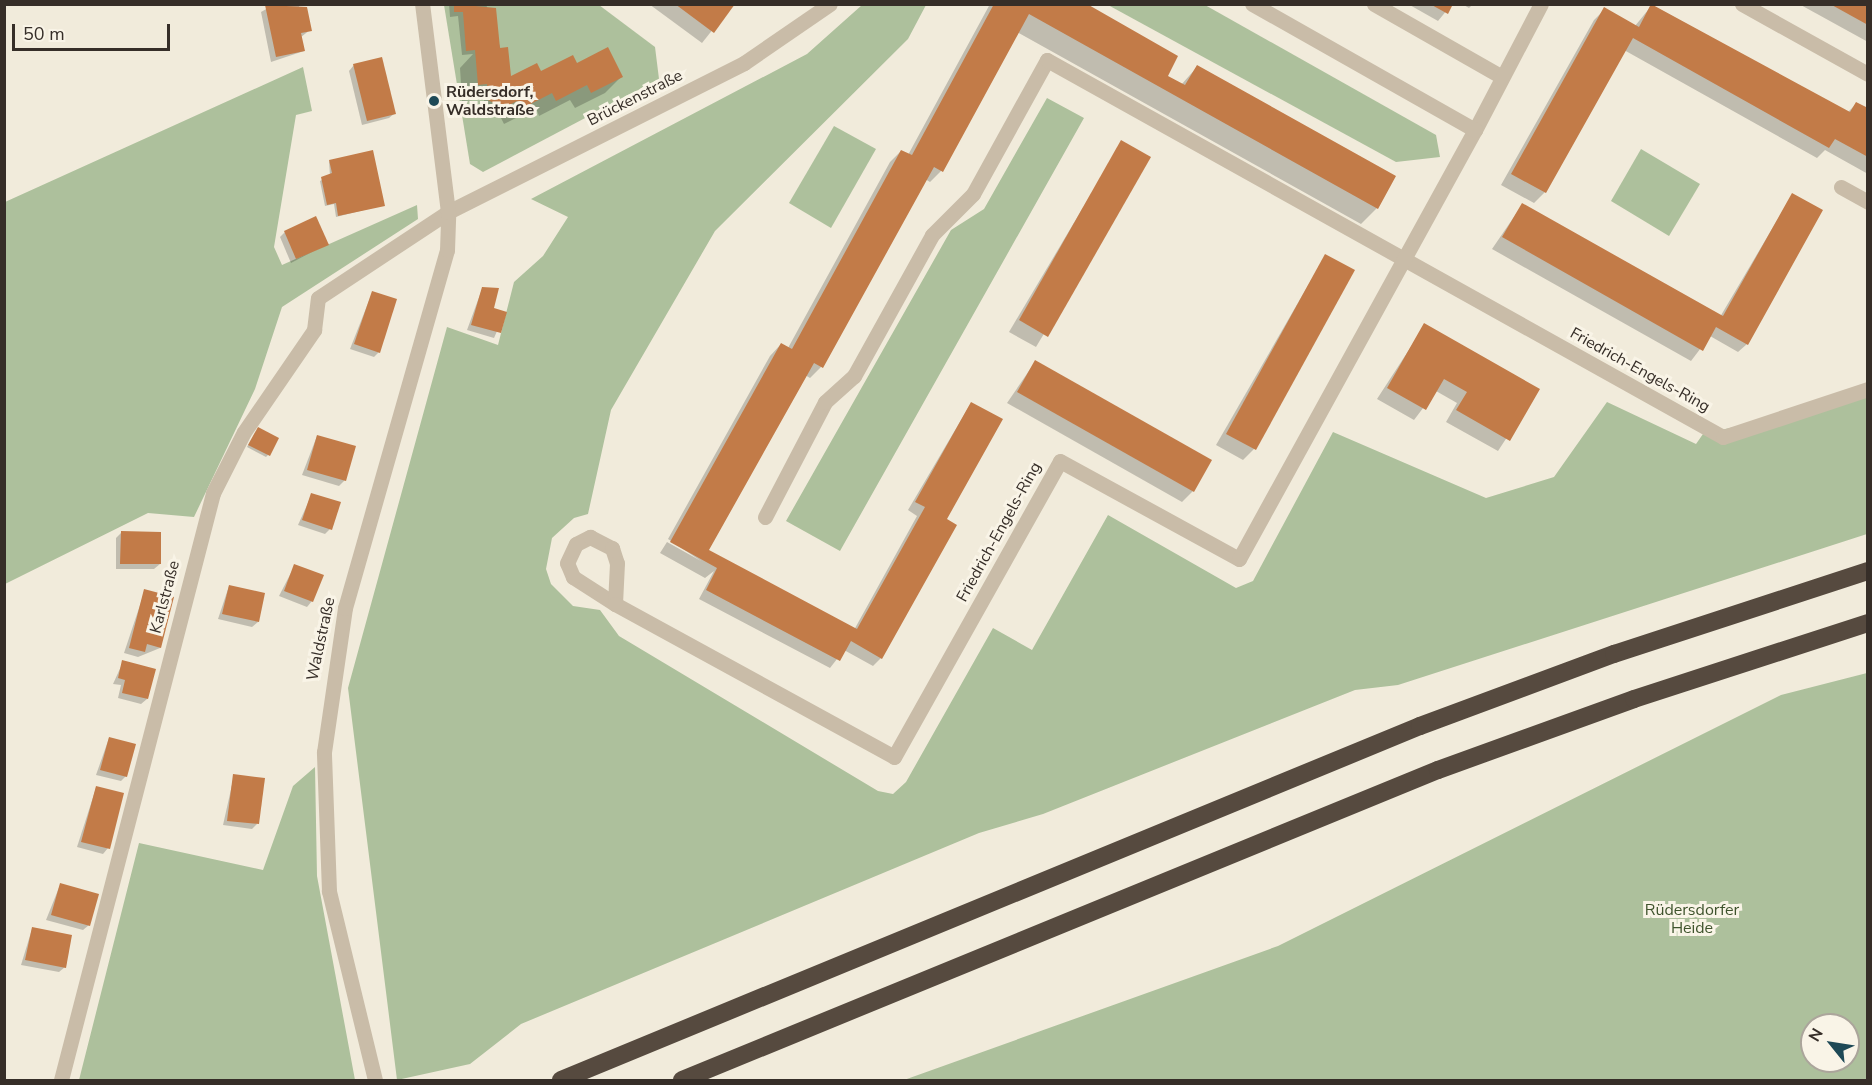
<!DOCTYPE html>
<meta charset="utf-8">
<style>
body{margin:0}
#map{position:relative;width:1872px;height:1085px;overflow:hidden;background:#f1ebdb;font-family:"Nunito Sans",sans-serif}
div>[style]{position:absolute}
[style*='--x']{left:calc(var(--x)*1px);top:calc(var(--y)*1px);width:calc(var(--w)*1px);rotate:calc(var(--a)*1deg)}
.green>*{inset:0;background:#adc09c}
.shadow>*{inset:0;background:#0003}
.building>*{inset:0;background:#c27b48}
.minor>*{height:15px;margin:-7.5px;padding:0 7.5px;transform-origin:7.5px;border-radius:7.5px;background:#c9bca8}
.highway>*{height:18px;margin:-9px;padding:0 9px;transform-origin:9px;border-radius:9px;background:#564a3f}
.dots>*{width:16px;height:16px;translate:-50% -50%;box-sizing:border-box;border:3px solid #f9f4e7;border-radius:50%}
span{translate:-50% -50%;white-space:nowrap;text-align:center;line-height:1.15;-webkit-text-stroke:6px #f9f4e7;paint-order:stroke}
.poi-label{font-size:16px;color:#362e28;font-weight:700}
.left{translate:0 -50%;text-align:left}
.street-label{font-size:16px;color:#362e28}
.park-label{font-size:16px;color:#3e532c}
.frame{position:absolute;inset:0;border:6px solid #362e28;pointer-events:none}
.north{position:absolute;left:1800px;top:1013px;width:60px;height:60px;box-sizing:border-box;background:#f9f4e7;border:2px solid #aba59b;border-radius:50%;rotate:300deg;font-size:16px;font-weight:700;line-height:24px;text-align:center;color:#362e28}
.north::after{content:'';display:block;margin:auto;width:21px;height:27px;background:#1e4956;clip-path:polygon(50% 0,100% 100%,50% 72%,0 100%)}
.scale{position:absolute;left:12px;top:24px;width:158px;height:27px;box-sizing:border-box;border:3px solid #362e28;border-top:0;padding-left:8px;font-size:18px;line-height:21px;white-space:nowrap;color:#362e28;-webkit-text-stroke:4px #f9f4e7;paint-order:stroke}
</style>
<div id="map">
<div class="green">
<i style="clip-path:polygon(444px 5px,599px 5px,655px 47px,659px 79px,483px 172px,470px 164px)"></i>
<i style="clip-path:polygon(862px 5px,926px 5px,908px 39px,715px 231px,611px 410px,588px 514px,574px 518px,552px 538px,546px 569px,551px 584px,573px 606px,600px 610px,619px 636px,878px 791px,893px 794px,906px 782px,993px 628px,1032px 650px,1108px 515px,1236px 588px,1253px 581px,1333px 432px,1486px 498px,1554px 477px,1607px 402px,1696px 444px,1703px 434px,1867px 397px,1867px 534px,1398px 685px,1355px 690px,1043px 814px,979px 833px,521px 1024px,470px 1064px,397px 1080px,348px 688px,447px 327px,498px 345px,514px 282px,543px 256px,568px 217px,531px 199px,807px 54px)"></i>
<i style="clip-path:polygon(1108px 5px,1205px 5px,1436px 135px,1440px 157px,1396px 162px)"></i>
<i style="clip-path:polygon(303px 67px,312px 111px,296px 115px,274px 247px,282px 265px,417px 205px,418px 219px,282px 307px,255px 389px,194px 517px,148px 513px,5px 584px,5px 202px)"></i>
<i style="clip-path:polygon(1047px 98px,1084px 118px,840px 551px,786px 521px,951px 230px,984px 209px)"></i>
<i style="clip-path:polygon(834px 126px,876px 149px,831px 228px,789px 203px)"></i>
<i style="clip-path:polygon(1641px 149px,1700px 184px,1669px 236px,1611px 201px)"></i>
<i style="clip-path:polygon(evenodd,1867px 673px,1867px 1080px,904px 1080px,1278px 946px,1781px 695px,1867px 673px,1812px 1025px,1848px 1025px,1848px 1061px,1812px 1061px,1812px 1025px)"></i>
<i style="clip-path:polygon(315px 767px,317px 876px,355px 1080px,79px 1080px,139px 843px,263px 870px,293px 786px)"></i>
</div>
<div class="shadow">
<i style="clip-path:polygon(298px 4px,310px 30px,301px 37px,304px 51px,271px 62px,261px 12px,275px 4px)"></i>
<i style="clip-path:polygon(449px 4px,486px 4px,510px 78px,576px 65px,621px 77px,605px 93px,575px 108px,570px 100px,539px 116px,536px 108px,504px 124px,498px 112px,484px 105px,484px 99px,462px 101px,460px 68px,473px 54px,462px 55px,458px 16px,450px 17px)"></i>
<i style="clip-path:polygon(649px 4px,733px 4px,702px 43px)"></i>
<i style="clip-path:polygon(990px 4px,1084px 4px,1166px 76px,1181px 85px,1197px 67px,1377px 208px,1361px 224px,1017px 32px,941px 171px,930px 182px,925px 179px,821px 367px,810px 378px,805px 375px,707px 551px,854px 630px,917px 516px,908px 510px,971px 403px,945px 520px,881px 658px,873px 666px,844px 650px,830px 668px,699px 599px,714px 571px,705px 578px,660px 553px,667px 542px,701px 561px,668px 539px,770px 356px,781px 344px,788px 348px,890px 162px,901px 151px,908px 155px)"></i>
<i style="clip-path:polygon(1408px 4px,1452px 4px,1438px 21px)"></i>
<i style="clip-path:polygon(1462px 4px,1473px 4px,1469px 8px)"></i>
<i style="clip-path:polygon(1799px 4px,1868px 4px,1868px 42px)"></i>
<i style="clip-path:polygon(1652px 5px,1848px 112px,1856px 104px,1868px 110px,1868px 174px,1825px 150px,1817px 158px,1624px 50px,1545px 192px,1534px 203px,1501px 185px,1594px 20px,1605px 9px,1635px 26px)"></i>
<i style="clip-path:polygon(354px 65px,395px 113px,389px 118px,362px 125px,349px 71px)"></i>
<i style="clip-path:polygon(1122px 142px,1149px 158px,1036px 347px,1009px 332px)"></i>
<i style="clip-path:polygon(329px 161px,384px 205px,336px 217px,334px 204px,325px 206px,320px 181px,330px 176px)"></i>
<i style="clip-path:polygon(1792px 195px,1747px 344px,1738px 352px,1710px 336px,1691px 361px,1492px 249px,1522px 205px,1720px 317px)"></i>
<i style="clip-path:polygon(285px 232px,327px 244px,291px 263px,280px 237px)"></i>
<i style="clip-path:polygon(1325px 256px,1254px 449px,1243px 460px,1216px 445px)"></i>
<i style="clip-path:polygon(482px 289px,491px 309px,505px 313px,494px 338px,467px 330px)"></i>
<i style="clip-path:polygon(372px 293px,379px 352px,374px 357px,350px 349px)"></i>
<i style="clip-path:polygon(1425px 325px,1538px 390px,1498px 451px,1446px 422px,1457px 403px,1436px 391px,1414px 420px,1377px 399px)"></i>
<i style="clip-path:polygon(1035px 362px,1193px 491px,1182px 502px,1007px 403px)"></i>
<i style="clip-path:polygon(256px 431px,268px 455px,266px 457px,247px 447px)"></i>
<i style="clip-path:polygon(317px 436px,345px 480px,339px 486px,302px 475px)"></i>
<i style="clip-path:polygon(312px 494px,330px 529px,325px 534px,298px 525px)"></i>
<i style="clip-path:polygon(121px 533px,160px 564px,154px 569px,116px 569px,116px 538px)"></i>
<i style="clip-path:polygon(295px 565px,312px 601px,307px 607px,279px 596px)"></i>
<i style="clip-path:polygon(229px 586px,258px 622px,252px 627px,218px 619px)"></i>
<i style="clip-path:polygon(145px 590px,160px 648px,138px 657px,124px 653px)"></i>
<i style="clip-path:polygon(123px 662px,147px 699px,141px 704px,118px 698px,121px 685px,113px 684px)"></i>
<i style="clip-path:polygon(109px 738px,126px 776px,121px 781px,96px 775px)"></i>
<i style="clip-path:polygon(234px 776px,257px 824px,252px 829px,223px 825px)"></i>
<i style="clip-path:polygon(96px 788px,108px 848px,103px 854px,77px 847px)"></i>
<i style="clip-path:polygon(60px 885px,89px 925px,83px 930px,46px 920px)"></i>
<i style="clip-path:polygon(32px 929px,65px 967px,59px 972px,21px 965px)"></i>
</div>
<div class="building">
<i style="clip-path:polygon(454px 4px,496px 8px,500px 48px,508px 47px,511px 76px,537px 63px,541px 71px,573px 55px,577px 63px,608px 47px,623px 77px,591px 93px,587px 85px,556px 101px,552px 93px,521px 109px,517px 101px,503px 108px,488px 100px,487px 84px,478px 85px,475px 50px,466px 51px,463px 12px,454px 12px)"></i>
<i style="clip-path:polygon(675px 4px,735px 4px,714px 33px)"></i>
<i style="clip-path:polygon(994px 4px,1087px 4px,1178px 56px,1168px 76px,1185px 85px,1197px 65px,1396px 176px,1378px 209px,1029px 14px,943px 172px,934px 167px,823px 368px,814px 363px,709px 550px,857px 629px,925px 507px,915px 502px,971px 402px,1003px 419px,947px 519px,957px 525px,882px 659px,851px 641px,840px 661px,706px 590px,717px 568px,670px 542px,781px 343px,792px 349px,901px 150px,912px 155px)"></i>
<i style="clip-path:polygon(1430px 4px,1453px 4px,1448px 14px)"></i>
<i style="clip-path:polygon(1651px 4px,1850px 112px,1856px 102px,1868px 108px,1868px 157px,1835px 139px,1829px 148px,1633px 38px,1546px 193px,1511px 174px,1604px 7px,1639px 27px)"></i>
<i style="clip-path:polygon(1830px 4px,1868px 4px,1868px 25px)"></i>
<i style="clip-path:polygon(265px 5px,307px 7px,312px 31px,301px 33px,305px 51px,276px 57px)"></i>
<i style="clip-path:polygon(382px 57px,396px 114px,367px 121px,353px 64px)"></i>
<i style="clip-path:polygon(1121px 140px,1151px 157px,1048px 337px,1019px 320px)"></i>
<i style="clip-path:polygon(373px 150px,385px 206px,338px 216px,336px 203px,327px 205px,321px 177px,332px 173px,329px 160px)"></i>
<i style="clip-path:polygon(1792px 193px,1823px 210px,1748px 345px,1716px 327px,1703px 351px,1502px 237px,1522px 203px,1723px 316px)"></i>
<i style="clip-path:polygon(316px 216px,329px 245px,296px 259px,284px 231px)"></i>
<i style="clip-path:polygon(1325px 254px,1355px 270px,1256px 450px,1226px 434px)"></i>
<i style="clip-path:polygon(482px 287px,499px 288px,494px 308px,507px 312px,501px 333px,471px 325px)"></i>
<i style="clip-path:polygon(372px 291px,397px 299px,380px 353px,354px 344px)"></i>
<i style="clip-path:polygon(1424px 323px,1540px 389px,1510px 441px,1456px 410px,1467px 392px,1444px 379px,1426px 410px,1387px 388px)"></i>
<i style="clip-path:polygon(1035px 360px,1212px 460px,1194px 492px,1017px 392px)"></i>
<i style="clip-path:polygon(258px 427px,279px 438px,270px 456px,248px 445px)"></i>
<i style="clip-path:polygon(317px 435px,356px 446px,346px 481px,307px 470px)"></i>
<i style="clip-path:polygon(311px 493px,341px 502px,332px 530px,302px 520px)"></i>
<i style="clip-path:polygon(121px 531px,161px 532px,161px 564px,120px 564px)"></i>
<i style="clip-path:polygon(294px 564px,324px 575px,313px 602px,284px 591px)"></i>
<i style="clip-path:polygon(229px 585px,265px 593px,259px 622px,222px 614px)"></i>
<i style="clip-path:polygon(144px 589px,174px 597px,161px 648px,147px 644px,145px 652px,129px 648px)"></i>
<i style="clip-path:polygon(122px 660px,156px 669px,148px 699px,122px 693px,125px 680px,118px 678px)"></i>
<i style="clip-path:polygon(109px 737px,136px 744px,127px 777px,100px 770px)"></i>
<i style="clip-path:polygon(233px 774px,265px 778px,259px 824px,227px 821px)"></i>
<i style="clip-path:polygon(96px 786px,124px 793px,110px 849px,81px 842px)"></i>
<i style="clip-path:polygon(60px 883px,99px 894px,90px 926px,51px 915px)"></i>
<i style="clip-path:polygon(32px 927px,72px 935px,66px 968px,25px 960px)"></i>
</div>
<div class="minor">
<i style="--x:1374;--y:4;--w:147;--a:29.7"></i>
<i style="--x:1742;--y:4;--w:144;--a:29.1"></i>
<i style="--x:1475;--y:130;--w:142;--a:-62.4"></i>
<i style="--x:1841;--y:187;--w:31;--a:29"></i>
<i style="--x:765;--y:517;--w:130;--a:-62.4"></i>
<i style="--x:825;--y:402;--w:39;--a:-42"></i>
<i style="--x:854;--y:376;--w:161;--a:-61"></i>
<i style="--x:932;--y:235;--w:58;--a:-45"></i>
<i style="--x:973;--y:194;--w:153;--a:-61.1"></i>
<i style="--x:1047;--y:60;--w:774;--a:29.15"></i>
<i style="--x:1723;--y:437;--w:153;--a:-18.3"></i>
<i style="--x:615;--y:604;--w:50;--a:-147.3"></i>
<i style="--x:573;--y:577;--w:15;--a:-113"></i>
<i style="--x:567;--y:563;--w:21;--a:-65"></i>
<i style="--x:576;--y:544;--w:16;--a:-27"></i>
<i style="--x:590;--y:537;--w:25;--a:27"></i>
<i style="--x:612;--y:548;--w:16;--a:72"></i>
<i style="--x:617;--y:563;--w:41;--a:92.8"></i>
<i style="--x:615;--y:604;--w:318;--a:28.7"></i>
<i style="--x:894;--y:757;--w:339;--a:-60.7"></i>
<i style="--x:1060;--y:461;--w:204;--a:28.7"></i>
<i style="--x:1239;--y:559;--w:490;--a:-61.2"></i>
<i style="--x:1475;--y:130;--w:256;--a:-150.5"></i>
<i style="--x:61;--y:1080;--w:606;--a:-75.48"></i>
<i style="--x:213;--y:493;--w:68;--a:-63.1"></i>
<i style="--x:244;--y:432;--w:124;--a:-55.5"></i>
<i style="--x:314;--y:330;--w:32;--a:-83"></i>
<i style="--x:318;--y:298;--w:156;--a:-33.5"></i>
<i style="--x:448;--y:212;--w:331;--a:-26.7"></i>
<i style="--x:744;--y:63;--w:104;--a:-34.5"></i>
<i style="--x:375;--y:1080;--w:195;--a:-103.7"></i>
<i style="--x:329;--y:891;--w:139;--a:-92.1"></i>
<i style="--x:324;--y:752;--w:146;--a:-81.7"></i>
<i style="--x:345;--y:608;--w:372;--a:-74.1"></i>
<i style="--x:447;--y:250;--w:38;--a:-88"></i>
<i style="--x:448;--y:212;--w:210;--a:-97.1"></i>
</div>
<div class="highway">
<i style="--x:561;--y:1080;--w:929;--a:-22.4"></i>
<i style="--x:1420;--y:726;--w:207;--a:-20.4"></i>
<i style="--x:1614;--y:654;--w:267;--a:-18.1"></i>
<i style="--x:682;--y:1080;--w:817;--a:-22.3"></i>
<i style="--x:1438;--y:770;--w:208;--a:-19.9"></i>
<i style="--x:1634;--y:699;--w:246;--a:-18"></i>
</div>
<div class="dots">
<i style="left:434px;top:101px;background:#1e4956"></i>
</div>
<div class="poi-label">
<span class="left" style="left:446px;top:101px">Rüdersdorf,<br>Waldstraße</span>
</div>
<div class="street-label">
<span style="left:635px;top:98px;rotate:-27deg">Brückenstraße</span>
<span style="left:1640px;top:370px;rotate:29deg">Friedrich-Engels-Ring</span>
<span style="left:999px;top:532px;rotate:-61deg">Friedrich-Engels-Ring</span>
<span style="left:165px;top:597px;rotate:-75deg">Karlstraße</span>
<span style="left:321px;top:639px;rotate:-78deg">Waldstraße</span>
</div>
<div class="park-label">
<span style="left:1692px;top:919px">Rüdersdorfer<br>Heide</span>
</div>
<div class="frame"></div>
<div class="north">N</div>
<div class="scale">50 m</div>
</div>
